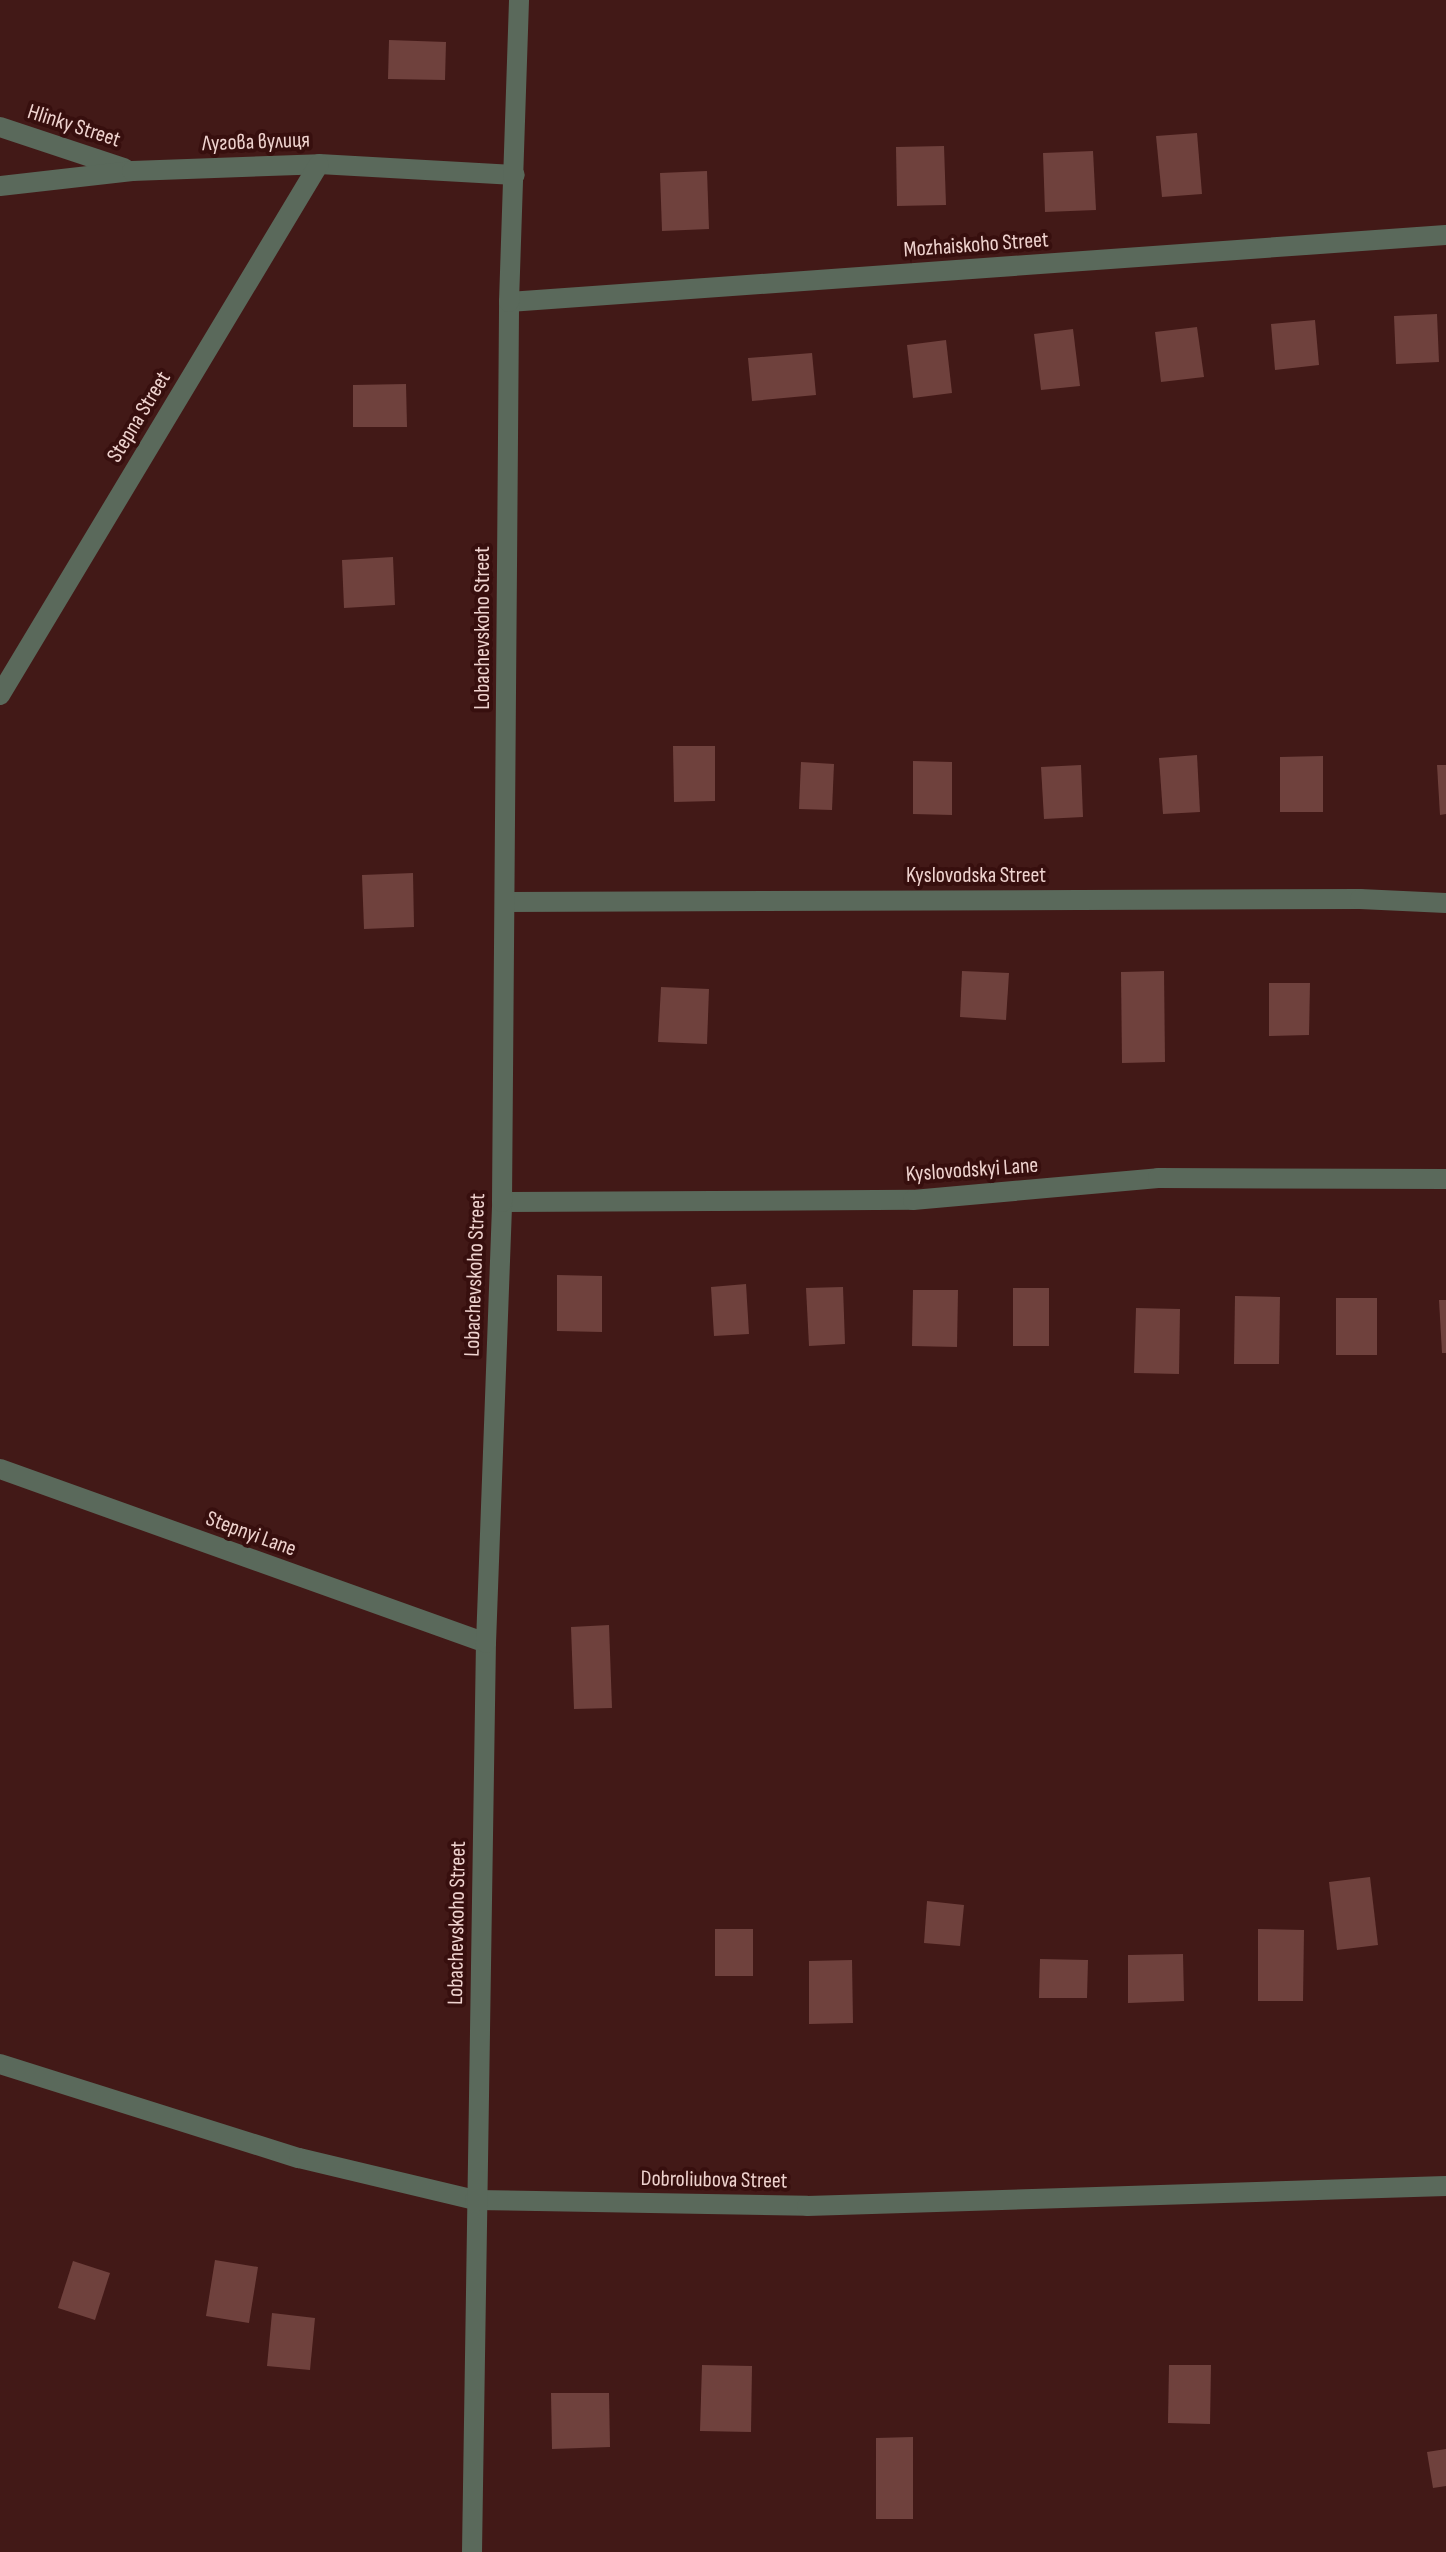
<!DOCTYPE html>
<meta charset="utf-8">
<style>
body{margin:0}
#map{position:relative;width:1446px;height:2552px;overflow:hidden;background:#421917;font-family:"Sofia Sans Condensed",sans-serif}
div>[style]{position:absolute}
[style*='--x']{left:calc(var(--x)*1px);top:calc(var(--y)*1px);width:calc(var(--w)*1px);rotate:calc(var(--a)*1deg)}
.building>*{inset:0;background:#6f413d}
.street>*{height:20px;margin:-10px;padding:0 10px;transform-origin:10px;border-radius:10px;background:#5a695b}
span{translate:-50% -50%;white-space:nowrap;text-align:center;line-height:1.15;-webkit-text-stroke:8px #370f0e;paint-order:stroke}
.street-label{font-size:22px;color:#efd3cf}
</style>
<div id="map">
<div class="building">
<i style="clip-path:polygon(389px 40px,446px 42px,445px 80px,388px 79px)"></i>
<i style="clip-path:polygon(1197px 133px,1202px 194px,1162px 197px,1156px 136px)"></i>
<i style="clip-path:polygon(944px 146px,946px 205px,897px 206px,896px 147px)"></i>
<i style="clip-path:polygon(1093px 151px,1096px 210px,1045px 212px,1043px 153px)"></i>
<i style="clip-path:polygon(707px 171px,709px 229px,662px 231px,660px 173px)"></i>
<i style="clip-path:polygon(1437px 314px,1439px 362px,1396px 364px,1394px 316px)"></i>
<i style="clip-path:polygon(1315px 320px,1319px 365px,1275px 370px,1271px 324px)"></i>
<i style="clip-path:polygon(1197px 327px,1204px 377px,1161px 382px,1155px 332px)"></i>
<i style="clip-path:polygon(1073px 329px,1080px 386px,1041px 390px,1034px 334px)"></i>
<i style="clip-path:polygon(946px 340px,952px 393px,913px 398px,907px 345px)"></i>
<i style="clip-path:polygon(812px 353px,816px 395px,752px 401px,748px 358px)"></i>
<i style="clip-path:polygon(406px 384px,407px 427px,353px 427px,353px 385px)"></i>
<i style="clip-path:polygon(393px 557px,395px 605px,344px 608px,342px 560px)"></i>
<i style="clip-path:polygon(673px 746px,715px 746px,715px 801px,674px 802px)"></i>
<i style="clip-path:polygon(1197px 755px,1200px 812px,1163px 814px,1159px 758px)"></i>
<i style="clip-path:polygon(1323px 756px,1323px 812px,1280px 812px,1280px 757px)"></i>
<i style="clip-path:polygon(913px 761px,952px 762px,952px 815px,913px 814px)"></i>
<i style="clip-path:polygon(801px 762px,834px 764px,832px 810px,799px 809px)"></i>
<i style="clip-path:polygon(1081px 765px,1083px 817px,1044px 819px,1041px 767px)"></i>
<i style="clip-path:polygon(1437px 765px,1446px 765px,1446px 814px,1440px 815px)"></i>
<i style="clip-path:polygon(413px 873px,414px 927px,364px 929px,362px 875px)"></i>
<i style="clip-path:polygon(962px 971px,1009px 973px,1006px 1020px,960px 1017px)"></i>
<i style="clip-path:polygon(1164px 971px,1165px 1062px,1122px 1063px,1121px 972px)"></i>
<i style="clip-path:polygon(1269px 983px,1310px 983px,1309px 1035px,1269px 1036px)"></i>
<i style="clip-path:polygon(661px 987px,709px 989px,707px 1044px,658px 1042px)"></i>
<i style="clip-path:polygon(557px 1275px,602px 1276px,602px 1332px,557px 1331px)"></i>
<i style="clip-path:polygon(746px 1284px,749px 1334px,714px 1336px,711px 1287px)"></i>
<i style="clip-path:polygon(843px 1287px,845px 1344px,809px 1346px,806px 1288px)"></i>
<i style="clip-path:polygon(1013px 1288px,1049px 1288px,1049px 1346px,1013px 1346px)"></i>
<i style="clip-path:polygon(913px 1290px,958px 1290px,957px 1347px,912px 1346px)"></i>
<i style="clip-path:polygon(1235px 1296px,1280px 1297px,1279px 1364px,1234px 1364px)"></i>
<i style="clip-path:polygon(1336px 1298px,1377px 1298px,1377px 1355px,1336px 1355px)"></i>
<i style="clip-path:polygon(1439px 1300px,1446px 1300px,1446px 1353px,1442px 1353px)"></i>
<i style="clip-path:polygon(1136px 1308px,1180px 1309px,1179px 1374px,1134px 1373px)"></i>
<i style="clip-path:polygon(609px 1625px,612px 1708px,574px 1709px,571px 1627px)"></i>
<i style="clip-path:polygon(1370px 1877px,1378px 1945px,1337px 1950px,1329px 1882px)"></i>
<i style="clip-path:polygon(927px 1901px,964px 1905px,960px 1946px,924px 1943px)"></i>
<i style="clip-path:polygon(715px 1929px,753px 1929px,753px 1976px,715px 1976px)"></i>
<i style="clip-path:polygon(1258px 1929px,1304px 1930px,1303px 2001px,1258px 2001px)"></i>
<i style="clip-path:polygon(1183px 1954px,1184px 2001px,1128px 2003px,1128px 1955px)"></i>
<i style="clip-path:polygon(1040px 1959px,1088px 1960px,1087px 1998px,1039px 1998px)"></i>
<i style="clip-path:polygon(852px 1960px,853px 2023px,809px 2024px,809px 1961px)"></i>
<i style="clip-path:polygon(215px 2260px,258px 2267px,249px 2323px,206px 2316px)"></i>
<i style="clip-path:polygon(73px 2261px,110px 2273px,95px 2320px,58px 2308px)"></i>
<i style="clip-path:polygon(272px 2313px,315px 2318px,310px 2370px,267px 2366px)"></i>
<i style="clip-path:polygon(702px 2365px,752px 2366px,751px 2432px,700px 2431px)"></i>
<i style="clip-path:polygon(1169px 2365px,1211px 2365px,1210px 2424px,1168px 2423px)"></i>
<i style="clip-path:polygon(551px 2393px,609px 2393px,610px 2447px,552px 2449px)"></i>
<i style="clip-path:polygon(913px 2437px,913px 2519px,876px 2519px,876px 2438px)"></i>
<i style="clip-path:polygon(1446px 2449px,1446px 2486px,1433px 2488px,1427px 2452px)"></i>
</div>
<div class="street">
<i style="--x:0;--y:127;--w:131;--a:18.3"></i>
<i style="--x:0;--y:186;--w:133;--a:-6.5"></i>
<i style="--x:132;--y:171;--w:187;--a:-2.1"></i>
<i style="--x:319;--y:164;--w:196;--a:3.2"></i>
<i style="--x:509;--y:302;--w:939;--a:-4.09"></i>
<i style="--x:0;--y:695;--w:619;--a:-59"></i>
<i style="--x:506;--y:902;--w:854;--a:-0.2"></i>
<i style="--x:1360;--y:899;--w:86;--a:2.7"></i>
<i style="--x:502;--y:1202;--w:411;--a:-0.3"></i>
<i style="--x:913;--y:1200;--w:246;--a:-5.1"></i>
<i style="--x:1158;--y:1178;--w:288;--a:0.2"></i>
<i style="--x:0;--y:1469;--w:516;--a:19.7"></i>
<i style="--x:0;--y:2064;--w:313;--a:17.5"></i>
<i style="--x:299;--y:2158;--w:181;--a:13.4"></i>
<i style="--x:475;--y:2200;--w:332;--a:1"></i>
<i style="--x:807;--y:2206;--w:639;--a:-1.79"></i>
<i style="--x:472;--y:2552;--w:909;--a:-89.12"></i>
<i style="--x:486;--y:1643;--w:441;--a:-87.9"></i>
<i style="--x:502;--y:1202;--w:900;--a:-89.55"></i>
<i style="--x:509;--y:302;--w:302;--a:-88.1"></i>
</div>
<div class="street-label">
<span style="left:74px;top:126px;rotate:18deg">Hlinky Street</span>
<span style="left:256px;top:142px;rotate:-2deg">Лугова вулиця</span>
<span style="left:976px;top:245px;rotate:-4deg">Mozhaiskoho Street</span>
<span style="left:139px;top:417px;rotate:-59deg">Stepna Street</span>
<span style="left:483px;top:628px;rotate:-90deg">Lobachevskoho Street</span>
<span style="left:976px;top:876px">Kyslovodska Street</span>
<span style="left:972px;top:1170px;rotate:-4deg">Kyslovodskyi Lane</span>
<span style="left:475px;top:1275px;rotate:-88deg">Lobachevskoho Street</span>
<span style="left:251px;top:1534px;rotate:20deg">Stepnyi Lane</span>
<span style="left:457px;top:1923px;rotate:-89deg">Lobachevskoho Street</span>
<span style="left:714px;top:2180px;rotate:1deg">Dobroliubova Street</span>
</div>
</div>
